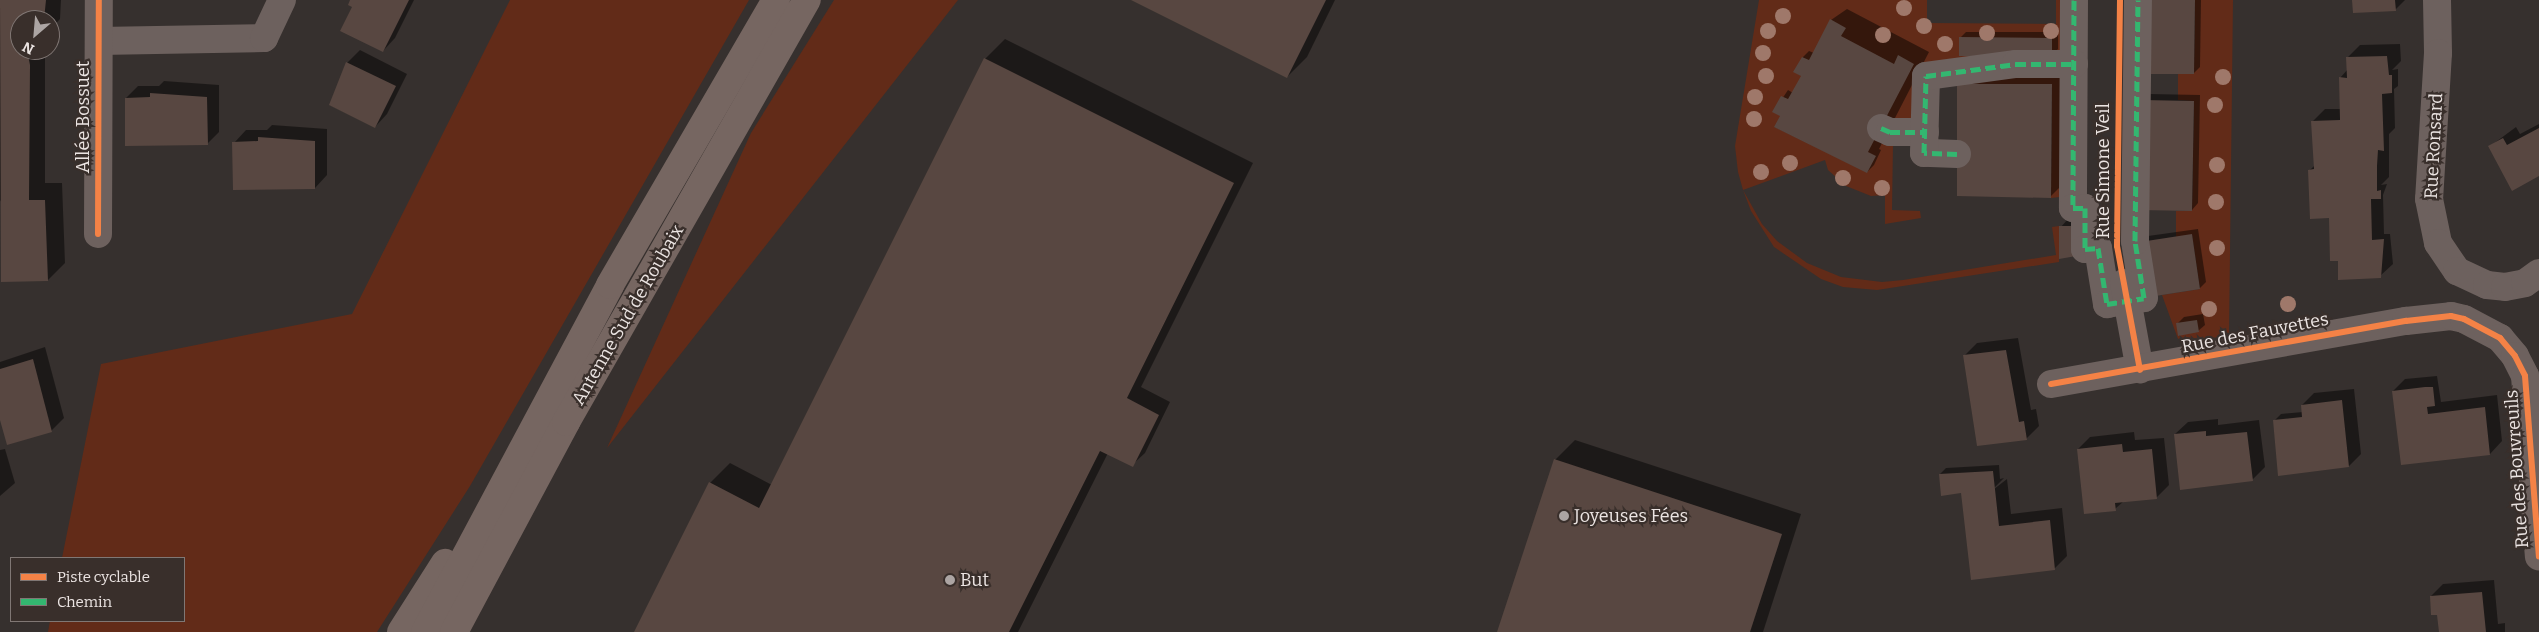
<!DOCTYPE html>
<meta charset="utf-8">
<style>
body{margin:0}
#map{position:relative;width:2539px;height:632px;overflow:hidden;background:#36302e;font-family:Bitter,serif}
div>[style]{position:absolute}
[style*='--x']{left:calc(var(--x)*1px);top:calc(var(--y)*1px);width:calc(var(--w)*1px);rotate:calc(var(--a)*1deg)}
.green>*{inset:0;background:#622b18}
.shadow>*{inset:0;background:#0007}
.building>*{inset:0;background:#584741}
.minor>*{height:28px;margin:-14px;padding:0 14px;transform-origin:14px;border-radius:14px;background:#6d615e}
.highway>*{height:28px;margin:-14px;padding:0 14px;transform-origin:14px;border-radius:14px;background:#766661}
.quiet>*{height:5px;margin-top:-2.5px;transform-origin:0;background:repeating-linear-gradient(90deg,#33b770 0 10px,transparent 0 15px)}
.cycleway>*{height:6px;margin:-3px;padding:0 3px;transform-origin:3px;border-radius:3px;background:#f48246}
.trees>*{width:16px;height:16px;margin:-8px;border-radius:50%;background:#9f786a}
.dots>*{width:14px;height:14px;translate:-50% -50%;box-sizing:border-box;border:2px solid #392f2b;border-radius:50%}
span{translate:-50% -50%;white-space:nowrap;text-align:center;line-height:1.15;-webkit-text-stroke:4.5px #392f2b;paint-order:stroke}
.street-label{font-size:18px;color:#ebe4e2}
.poi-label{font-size:18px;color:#ebe4e2}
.left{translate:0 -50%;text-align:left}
.legend{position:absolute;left:10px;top:557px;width:175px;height:65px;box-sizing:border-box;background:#392f2b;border:1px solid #807774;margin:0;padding:6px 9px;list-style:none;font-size:15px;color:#ebe4e2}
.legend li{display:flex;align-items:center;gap:10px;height:25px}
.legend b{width:25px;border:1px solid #807774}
.north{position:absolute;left:10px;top:10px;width:50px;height:50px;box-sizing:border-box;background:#392f2b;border:1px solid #807774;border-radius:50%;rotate:207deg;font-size:14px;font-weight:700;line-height:20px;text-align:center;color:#ebe4e2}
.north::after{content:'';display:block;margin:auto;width:18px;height:22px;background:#aca5a3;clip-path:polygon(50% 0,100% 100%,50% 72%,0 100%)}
</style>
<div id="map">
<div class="green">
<i style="clip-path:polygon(510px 0,749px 0,470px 486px,377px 632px,48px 632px,50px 621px,184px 621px,184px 558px,62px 558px,101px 364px,352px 314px)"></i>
<i style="clip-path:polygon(834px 0,958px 0,607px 448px,751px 133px)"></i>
<i style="clip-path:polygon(1759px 0,1927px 0,1927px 23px,2056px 24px,2056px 0,2071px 0,2060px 197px,2051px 198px,2052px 84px,1929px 84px,1929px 144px,1893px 144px,1892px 210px,1920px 211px,1921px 218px,1885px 224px,1885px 195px,1871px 196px,1846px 186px,1828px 170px,1825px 160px,1743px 190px,1762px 224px,1777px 241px,1807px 263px,1841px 277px,1882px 282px,1903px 280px,2056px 255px,2052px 227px,2059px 226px,2059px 262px,1877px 290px,1843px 287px,1821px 279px,1774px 247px,1751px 211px,1743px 190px,1738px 172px,1735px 146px)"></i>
<i style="clip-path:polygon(2195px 0,2233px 0,2229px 337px,2178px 339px,2162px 295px,2200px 289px,2192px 235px,2176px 237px,2176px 211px,2192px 211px,2194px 101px,2178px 100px,2178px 74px,2194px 74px)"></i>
</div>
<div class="shadow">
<i style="clip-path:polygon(0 0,61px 0,60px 19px,50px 30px,50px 20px,20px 20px,20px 50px,45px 50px,45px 183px,62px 183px,65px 263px,48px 280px,0 200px)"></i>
<i style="clip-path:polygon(352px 0,414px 0,395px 38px,383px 51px)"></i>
<i style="clip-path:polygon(1133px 0,1335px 0,1307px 57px,1287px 77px)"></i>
<i style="clip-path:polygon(2144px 0,2201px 0,2200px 67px,2194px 73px)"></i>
<i style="clip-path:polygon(2353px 0,2405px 0,2395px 10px)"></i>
<i style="clip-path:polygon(1847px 9px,1929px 52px,1879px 149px,1881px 150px,1874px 165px,1867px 172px,1775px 127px,1784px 111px,1774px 111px,1788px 90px,1793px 93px,1802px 76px,1795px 72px,1803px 57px,1809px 51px,1814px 53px,1831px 20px)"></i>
<i style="clip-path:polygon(1966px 32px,2058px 32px,2058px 49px,2052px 55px,1960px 38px)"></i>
<i style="clip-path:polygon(1005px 39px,1253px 163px,1141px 387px,1170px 402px,1145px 453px,1132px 465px,1108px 453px,1018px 632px,635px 632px,710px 483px,730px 463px,772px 485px,985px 59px)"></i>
<i style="clip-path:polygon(2400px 44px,2401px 61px,2392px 70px,2398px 69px,2398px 86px,2394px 89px,2395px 128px,2389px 134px,2389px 177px,2381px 185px,2387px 184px,2383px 195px,2384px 234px,2390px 234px,2393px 264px,2380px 276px,2339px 260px,2330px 216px,2309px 171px,2315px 165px,2312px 122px,2325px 109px,2341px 109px,2340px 78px,2348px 69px,2348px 57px,2360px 45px)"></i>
<i style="clip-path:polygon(360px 50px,407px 74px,387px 114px,375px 127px,330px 105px,347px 63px)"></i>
<i style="clip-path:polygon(2072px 65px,2071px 176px,2051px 196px,1958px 85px)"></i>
<i style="clip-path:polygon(164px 81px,219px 85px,219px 132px,207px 144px,126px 98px,138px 86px,159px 86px)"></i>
<i style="clip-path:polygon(2150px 94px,2200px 95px,2198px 203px,2192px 210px,2142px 209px)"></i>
<i style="clip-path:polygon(2539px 124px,2539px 175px,2489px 147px,2516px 127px,2520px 134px)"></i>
<i style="clip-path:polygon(272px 125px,327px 129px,327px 175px,315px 188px,234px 143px,246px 130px,267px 130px)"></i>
<i style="clip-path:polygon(2067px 220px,2088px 220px,2088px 248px,2061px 227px)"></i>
<i style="clip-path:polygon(2198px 229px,2206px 282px,2200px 288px,2150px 295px,2148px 236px)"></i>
<i style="clip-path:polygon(2203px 314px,2205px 325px,2198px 331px,2177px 324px,2184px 317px)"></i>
<i style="clip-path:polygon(2018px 338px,2031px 410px,2036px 409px,2039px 426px,2026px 439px,1964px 356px,1977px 343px)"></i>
<i style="clip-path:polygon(45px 347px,64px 418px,51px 431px,0 416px,0 362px)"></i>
<i style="clip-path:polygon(2437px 376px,2441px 402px,2497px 395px,2502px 441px,2490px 454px,2402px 464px,2393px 391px,2405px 379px)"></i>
<i style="clip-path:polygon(2354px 389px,2361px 454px,2349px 466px,2274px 421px,2281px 414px,2303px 412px,2302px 405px,2314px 393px)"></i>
<i style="clip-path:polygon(2218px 419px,2218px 425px,2259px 420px,2265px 467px,2253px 479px,2175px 434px,2188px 422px)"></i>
<i style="clip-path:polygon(2134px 432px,2135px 440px,2164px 438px,2169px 485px,2157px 497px,2124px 501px,2115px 509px,2078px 449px,2090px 437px)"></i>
<i style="clip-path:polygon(1575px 440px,1801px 514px,1763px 632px,1498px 632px,1555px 460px)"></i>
<i style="clip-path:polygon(5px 449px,15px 483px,0 496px,0 450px)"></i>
<i style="clip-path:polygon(1999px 465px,2000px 479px,2004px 478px,1989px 493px,2007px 479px,2011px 514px,2062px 508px,2067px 556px,2055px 568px,1972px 578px,1962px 492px,1940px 474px,1946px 468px)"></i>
<i style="clip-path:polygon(2494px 580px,2498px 624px,2505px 623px,2505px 632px,2440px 632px,2438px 614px,2431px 596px,2443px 584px)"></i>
</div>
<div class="building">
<i style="clip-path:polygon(0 0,46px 0,44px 20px,20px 20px,20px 50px,27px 50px,30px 65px,29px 200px,45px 200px,48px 281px,1px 282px)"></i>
<i style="clip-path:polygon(350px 0,409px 0,383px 52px,340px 31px,352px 7px,348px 5px)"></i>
<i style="clip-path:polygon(1131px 0,1326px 0,1287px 78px)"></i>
<i style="clip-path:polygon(2143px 0,2195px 0,2194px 74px,2142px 74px)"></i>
<i style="clip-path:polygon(2352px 0,2395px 0,2396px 11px,2353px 13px)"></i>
<i style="clip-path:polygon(1830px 19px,1846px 28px,1841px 36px,1894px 64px,1898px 55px,1914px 64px,1868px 152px,1876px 156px,1867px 173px,1774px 127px,1780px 116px,1772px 112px,1781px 96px,1788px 99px,1801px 76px,1793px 72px,1802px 57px,1809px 60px)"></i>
<i style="clip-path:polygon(1959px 37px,2052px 38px,2052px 56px,1959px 56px)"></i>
<i style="clip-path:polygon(2387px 56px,2389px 75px,2392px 75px,2392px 93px,2382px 94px,2384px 151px,2378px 150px,2377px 166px,2377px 191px,2381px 190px,2381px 199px,2371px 199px,2372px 240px,2384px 239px,2381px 278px,2338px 280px,2338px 261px,2330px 261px,2329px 218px,2310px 219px,2308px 170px,2314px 169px,2311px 121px,2340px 120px,2339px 77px,2347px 78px,2346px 57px)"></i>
<i style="clip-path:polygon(984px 58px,1234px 183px,1127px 398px,1159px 415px,1133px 467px,1100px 451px,1009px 632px,634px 632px,709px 482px,759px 508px)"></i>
<i style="clip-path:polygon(346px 62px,396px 86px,375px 128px,329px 105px)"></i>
<i style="clip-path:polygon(1957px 84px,2052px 84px,2051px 198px,1957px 196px)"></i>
<i style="clip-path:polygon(150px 93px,207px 97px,208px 145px,125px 146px,125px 98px,150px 97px)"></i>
<i style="clip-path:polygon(2142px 100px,2194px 101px,2192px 211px,2140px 210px)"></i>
<i style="clip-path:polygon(2539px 128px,2539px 176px,2512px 191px,2488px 146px,2503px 138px,2507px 145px)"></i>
<i style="clip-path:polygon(258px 137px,315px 141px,315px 189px,233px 190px,232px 142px,258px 141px)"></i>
<i style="clip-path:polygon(2059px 226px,2083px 226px,2082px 255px,2059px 259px)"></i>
<i style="clip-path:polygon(2192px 234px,2200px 289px,2149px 297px,2140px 242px)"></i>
<i style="clip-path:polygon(2197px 320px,2199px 332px,2178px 336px,2176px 323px)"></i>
<i style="clip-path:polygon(2006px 350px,2019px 422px,2024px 421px,2027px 440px,1977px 446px,1963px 355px)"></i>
<i style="clip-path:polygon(33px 359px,52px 432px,7px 445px,0 420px,0 369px)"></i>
<i style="clip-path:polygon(2425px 387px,2433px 387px,2435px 406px,2427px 407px,2428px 414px,2485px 407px,2490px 455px,2401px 465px,2392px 391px)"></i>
<i style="clip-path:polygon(2342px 400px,2349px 467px,2278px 476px,2273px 420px,2302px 417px,2301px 405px)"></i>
<i style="clip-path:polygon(2206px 431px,2206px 436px,2247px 432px,2253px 481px,2180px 490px,2174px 434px)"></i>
<i style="clip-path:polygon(2122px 444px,2123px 452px,2152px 449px,2157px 499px,2115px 503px,2116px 511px,2084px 514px,2077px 449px)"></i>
<i style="clip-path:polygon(1554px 459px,1782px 534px,1750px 632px,1497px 632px)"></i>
<i style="clip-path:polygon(1993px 471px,1999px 526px,2050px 520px,2055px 570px,1971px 580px,1961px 493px,1941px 496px,1939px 474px)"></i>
<i style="clip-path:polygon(2482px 592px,2486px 632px,2439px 632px,2437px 615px,2431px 615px,2430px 596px)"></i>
</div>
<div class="minor">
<i style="--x:2074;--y:0;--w:208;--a:90.3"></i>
<i style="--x:2073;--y:208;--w:12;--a:0"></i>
<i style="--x:2085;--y:208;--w:41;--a:90"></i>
<i style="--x:2085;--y:249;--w:13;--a:-4"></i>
<i style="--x:2098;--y:248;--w:57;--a:80.9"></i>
<i style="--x:2107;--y:304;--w:37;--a:-9"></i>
<i style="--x:2144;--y:298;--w:58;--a:-99"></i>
<i style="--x:2135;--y:241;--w:241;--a:-89.3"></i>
<i style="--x:2437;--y:0;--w:53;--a:88.9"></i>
<i style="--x:2438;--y:53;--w:146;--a:93.5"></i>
<i style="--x:2429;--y:199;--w:45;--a:78.4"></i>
<i style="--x:2438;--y:243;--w:34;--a:56"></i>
<i style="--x:2457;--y:271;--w:33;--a:25"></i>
<i style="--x:2487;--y:285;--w:18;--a:6"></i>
<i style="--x:2505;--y:287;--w:20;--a:-11"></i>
<i style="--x:2525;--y:283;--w:17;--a:-36"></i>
<i style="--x:99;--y:41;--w:165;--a:-1"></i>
<i style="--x:264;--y:38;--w:42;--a:-64.7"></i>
<i style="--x:1881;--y:128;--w:10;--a:24"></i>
<i style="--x:1890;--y:132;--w:35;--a:0"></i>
<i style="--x:1957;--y:154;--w:33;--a:-178"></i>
<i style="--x:1924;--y:153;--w:77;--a:-88.5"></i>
<i style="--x:1926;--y:76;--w:91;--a:-7.6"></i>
<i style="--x:2016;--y:64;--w:58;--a:0"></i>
<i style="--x:98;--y:234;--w:234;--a:-89.8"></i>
<i style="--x:2124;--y:283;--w:88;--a:79.6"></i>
<i style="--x:2051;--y:384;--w:361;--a:-10.1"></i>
<i style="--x:2406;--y:321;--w:45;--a:-6.3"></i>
<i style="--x:2451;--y:316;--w:13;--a:13"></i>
<i style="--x:2464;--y:319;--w:41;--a:27.8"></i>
<i style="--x:2500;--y:338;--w:23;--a:50"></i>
<i style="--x:2515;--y:356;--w:22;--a:63"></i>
<i style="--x:2525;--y:376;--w:181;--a:85.6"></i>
</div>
<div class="highway">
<i style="--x:401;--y:632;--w:82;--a:-57.5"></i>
<i style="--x:425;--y:632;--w:393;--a:-61.9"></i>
<i style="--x:610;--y:285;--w:330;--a:-59.8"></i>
<i style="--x:454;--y:632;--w:238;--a:-61.9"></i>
<i style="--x:566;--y:422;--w:486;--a:-60.3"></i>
</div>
<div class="quiet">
<i style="--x:2074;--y:0;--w:208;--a:90.3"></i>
<i style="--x:2073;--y:208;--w:12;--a:0"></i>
<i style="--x:2085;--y:208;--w:41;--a:90"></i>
<i style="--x:2085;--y:249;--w:13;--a:-4"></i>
<i style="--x:2098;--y:248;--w:57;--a:80.9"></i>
<i style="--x:2107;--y:304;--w:37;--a:-9"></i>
<i style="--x:2144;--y:298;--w:58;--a:-99"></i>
<i style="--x:2135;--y:241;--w:241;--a:-89.3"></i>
<i style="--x:1881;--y:128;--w:10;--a:24"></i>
<i style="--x:1890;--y:132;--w:35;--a:0"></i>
<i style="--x:1957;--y:154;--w:33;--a:-178"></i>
<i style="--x:1924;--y:153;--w:77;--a:-88.5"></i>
<i style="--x:1926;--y:76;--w:91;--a:-7.6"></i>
<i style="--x:2016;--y:64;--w:58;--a:0"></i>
</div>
<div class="cycleway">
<i style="--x:2120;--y:0;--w:246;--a:90.7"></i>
<i style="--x:2117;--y:246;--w:126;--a:79.5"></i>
<i style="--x:98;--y:234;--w:234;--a:-89.8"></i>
<i style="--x:2051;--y:384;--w:361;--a:-10.1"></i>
<i style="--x:2406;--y:321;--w:45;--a:-6.3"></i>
<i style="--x:2451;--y:316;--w:13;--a:13"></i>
<i style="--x:2464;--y:319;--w:41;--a:27.8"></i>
<i style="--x:2500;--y:338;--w:23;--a:50"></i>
<i style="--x:2515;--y:356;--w:22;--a:63"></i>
<i style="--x:2525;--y:376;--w:181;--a:85.6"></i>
</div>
<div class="trees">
<i style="left:1904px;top:8px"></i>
<i style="left:1783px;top:16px"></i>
<i style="left:1924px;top:26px"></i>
<i style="left:1768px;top:31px"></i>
<i style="left:2051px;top:31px"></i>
<i style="left:1987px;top:33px"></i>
<i style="left:1883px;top:35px"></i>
<i style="left:1945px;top:44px"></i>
<i style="left:1763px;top:53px"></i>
<i style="left:1766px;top:76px"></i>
<i style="left:2223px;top:77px"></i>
<i style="left:1755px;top:97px"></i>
<i style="left:2215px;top:105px"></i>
<i style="left:1754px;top:119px"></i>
<i style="left:1790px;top:163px"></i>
<i style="left:2217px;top:165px"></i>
<i style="left:1761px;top:172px"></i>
<i style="left:1843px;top:178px"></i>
<i style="left:1882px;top:188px"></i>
<i style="left:2216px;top:202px"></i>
<i style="left:2217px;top:248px"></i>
<i style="left:2288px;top:304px"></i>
<i style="left:2209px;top:309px"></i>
</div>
<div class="dots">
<i style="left:1564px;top:516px;background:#aca5a3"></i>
<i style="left:950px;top:580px;background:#aca5a3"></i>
</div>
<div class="street-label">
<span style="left:83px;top:117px;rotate:-90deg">Allée Bossuet</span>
<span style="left:2434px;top:146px;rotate:-87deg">Rue Ronsard</span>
<span style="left:2103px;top:171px;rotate:-90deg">Rue Simone Veil</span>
<span style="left:628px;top:315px;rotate:-60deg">Antenne Sud de Roubaix</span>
<span style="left:2255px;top:333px;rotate:-11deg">Rue des Fauvettes</span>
<span style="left:2517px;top:469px;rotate:-94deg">Rue des Bouvreuils</span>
</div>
<div class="poi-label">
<span class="left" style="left:1574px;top:516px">Joyeuses Fées</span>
<span class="left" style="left:960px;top:580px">But</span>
</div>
<ul class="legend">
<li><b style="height:6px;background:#f48246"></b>Piste cyclable</li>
<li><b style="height:6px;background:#33b770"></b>Chemin</li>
</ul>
<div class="north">N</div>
</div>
